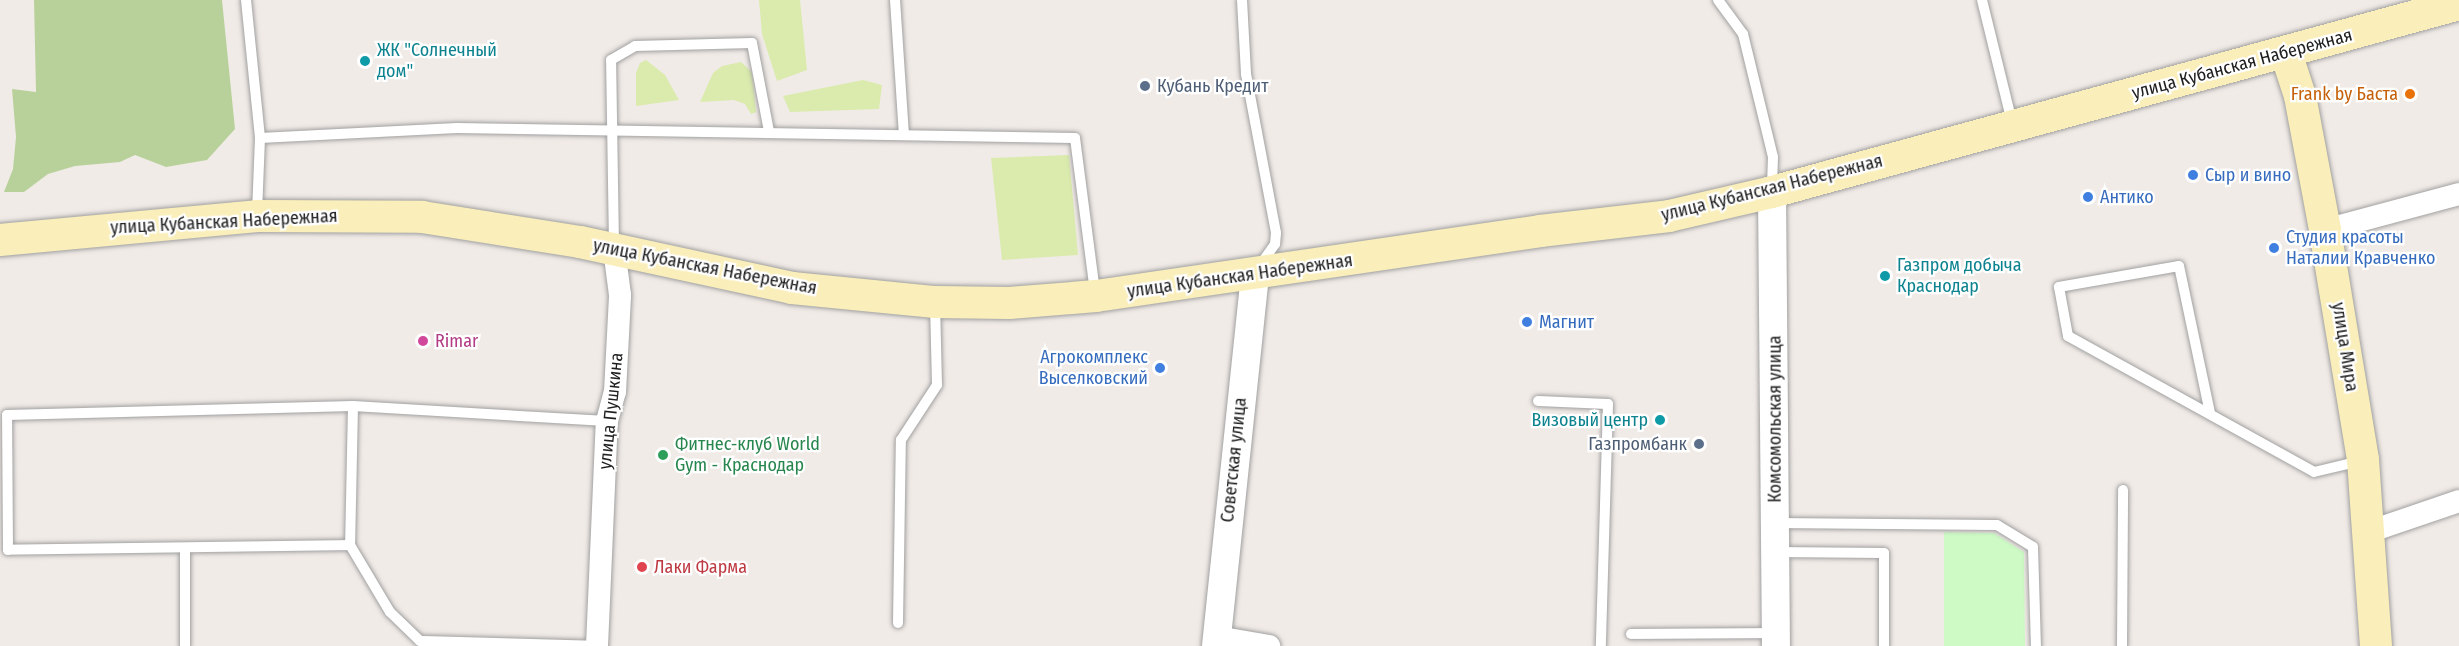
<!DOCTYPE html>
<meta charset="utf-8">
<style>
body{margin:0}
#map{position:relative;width:2459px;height:646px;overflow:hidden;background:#f1ebe7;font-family:"Fira Sans Condensed",sans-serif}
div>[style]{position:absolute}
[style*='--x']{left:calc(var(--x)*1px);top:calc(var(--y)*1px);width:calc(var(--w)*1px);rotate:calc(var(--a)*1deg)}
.grass>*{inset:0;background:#daebad}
.forest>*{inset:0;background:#b8d19b}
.park>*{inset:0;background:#cdfac5}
.roads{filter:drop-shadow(0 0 2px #a1a1a1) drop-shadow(0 0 2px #a1a1a1)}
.service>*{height:10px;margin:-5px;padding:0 5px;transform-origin:5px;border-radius:5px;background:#fff}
.minor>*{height:22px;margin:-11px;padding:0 11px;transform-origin:11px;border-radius:11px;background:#fff}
.tertiary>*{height:28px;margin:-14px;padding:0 14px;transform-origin:14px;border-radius:14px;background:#fff}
.secondary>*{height:32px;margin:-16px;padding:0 16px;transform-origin:16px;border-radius:16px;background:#faefbb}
.dots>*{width:16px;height:16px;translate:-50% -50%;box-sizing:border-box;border:3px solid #fff;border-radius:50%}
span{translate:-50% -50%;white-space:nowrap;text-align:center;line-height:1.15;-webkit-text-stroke:4.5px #fff;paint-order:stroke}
.culture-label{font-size:18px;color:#0d838f}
.left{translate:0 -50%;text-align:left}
.right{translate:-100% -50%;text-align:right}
.street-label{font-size:18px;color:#202020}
.service-label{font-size:18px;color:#4e5e75}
.food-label{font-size:18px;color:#c56008}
.shop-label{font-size:18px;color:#366cbe}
.hotel-label{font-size:18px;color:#b23c85}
.leisure-label{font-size:18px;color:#27864d}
.health-label{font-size:18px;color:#be3a42}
</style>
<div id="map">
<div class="grass">
<i style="clip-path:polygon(759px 0,800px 0,807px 70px,777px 81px,762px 34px)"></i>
<i style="clip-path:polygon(646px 60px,665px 75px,679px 100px,636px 106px,636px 73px,640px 63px)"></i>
<i style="clip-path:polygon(741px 62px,752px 72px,756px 112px,751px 114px,745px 104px,734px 100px,700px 102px,713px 73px,722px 66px)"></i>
<i style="clip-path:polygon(863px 80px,882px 85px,879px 109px,790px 112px,783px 96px)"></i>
<i style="clip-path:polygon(1069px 155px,1078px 255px,1002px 260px,991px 158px)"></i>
</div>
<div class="forest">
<i style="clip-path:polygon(34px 0,222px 0,235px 129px,207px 160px,166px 167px,135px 155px,120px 162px,75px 166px,48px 174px,24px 192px,4px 192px,13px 169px,16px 137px,12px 89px,36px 92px)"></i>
</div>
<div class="park">
<i style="clip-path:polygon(1944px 532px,1994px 533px,2024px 552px,2025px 646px,1944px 646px)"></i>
</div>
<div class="roads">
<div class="service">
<i style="--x:246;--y:0;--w:139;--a:84.2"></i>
<i style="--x:260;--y:138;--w:75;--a:92.3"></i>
<i style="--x:895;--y:0;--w:135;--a:86.2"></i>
<i style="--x:1242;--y:0;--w:74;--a:86.9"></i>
<i style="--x:1246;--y:74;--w:162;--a:79.3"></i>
<i style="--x:1276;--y:233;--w:11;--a:95"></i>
<i style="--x:1275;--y:244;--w:28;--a:125"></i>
<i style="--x:1718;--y:0;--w:42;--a:53.7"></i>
<i style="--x:1743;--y:34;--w:127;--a:76.3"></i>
<i style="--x:1773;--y:157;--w:31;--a:92"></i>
<i style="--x:1982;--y:0;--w:126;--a:76.2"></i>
<i style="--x:260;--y:138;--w:197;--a:-2.9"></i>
<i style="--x:457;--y:128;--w:618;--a:0.93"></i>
<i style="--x:1075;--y:138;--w:156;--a:82.6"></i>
<i style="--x:614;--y:246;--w:186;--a:-90.9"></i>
<i style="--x:611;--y:60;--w:28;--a:-30"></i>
<i style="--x:635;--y:46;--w:117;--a:-1.5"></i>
<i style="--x:752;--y:43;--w:90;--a:79.1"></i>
<i style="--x:1538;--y:401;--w:70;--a:2.5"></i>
<i style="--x:1608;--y:404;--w:242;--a:91.7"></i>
<i style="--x:353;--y:406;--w:139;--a:91.2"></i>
<i style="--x:350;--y:545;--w:78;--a:59.2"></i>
<i style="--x:390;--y:612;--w:42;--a:44"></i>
<i style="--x:420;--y:641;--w:177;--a:1.6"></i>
<i style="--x:2210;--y:413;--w:150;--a:-101.9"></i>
<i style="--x:2179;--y:266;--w:122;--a:170.1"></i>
<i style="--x:2059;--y:287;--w:50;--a:79.6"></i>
<i style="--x:2068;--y:336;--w:281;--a:28.9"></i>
<i style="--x:2314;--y:472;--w:47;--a:-13.4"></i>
<i style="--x:1775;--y:523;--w:222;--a:0.5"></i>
<i style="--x:1997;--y:525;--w:42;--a:31.4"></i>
<i style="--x:2033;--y:547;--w:99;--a:88.3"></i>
<i style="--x:350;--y:545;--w:342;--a:179.2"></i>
<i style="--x:8;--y:550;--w:135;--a:-90.4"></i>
<i style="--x:7;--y:415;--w:346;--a:-1.5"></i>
<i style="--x:353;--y:406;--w:254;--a:3.4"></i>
<i style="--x:1775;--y:552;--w:109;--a:0.5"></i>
<i style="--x:1884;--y:553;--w:93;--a:90"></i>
<i style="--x:898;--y:623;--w:183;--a:-89.1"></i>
<i style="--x:901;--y:440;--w:66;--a:-56.8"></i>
<i style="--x:937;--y:385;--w:80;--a:-91.4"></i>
<i style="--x:1631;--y:634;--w:145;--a:-0.4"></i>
<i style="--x:185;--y:646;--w:97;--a:-90"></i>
<i style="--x:2122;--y:646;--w:156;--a:-89.6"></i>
</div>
<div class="minor">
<i style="--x:2325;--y:230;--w:139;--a:-15"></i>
<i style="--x:2371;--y:531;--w:93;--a:-18.8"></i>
<i style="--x:1217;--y:637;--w:53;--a:9.8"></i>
<i style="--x:597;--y:646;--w:225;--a:-87.5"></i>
<i style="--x:607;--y:421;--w:30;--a:-75"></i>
<i style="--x:615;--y:392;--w:97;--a:-87"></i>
<i style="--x:620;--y:295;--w:46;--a:-97.4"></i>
</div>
<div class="tertiary">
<i style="--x:1772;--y:192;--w:454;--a:89.5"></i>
<i style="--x:1216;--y:646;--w:373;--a:-84"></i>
</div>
<div class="secondary">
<i style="--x:2286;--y:53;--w:45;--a:72"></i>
<i style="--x:2300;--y:96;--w:136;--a:79.4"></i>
<i style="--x:2325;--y:230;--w:233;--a:80.6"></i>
<i style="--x:2363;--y:460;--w:186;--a:86"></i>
<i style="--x:0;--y:240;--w:258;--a:-5.3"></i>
<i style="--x:257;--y:216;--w:165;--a:0.3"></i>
<i style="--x:422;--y:217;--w:160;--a:9"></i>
<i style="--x:580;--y:242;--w:217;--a:12.2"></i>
<i style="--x:792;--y:288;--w:144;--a:5.6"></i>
<i style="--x:935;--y:302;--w:74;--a:0.8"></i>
<i style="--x:1009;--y:303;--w:87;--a:-4.6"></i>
<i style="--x:1096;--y:296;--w:449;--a:-8.3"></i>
<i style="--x:1540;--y:231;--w:130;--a:-6.6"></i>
<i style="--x:1669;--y:216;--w:106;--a:-13.1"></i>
<i style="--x:1772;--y:192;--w:712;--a:-15.3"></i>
</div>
</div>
<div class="dots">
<i style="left:365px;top:61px;background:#0f9aa8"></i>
<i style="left:1145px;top:86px;background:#5c6f8a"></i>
<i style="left:2410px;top:94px;background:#e8710a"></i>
<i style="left:2193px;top:175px;background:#3f7fe0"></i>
<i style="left:2088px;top:197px;background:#3f7fe0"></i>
<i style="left:2274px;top:248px;background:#3f7fe0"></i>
<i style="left:1885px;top:276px;background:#0f9aa8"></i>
<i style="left:1527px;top:322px;background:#3f7fe0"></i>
<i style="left:423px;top:341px;background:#d1479c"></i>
<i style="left:1160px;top:368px;background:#3f7fe0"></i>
<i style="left:1660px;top:420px;background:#0f9aa8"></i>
<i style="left:1699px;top:444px;background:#5c6f8a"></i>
<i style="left:663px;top:455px;background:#2e9e5b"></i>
<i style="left:642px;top:567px;background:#e0444e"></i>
</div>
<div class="culture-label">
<span class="left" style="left:377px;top:61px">ЖК "Солнечный<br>дом"</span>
<span class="left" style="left:1897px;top:276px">Газпром добыча<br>Краснодар</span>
<span class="right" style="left:1648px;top:420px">Визовый центр</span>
</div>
<div class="street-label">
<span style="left:2242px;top:64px;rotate:-15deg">улица Кубанская Набережная</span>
<span style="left:1772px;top:188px;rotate:-14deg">улица Кубанская Набережная</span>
<span style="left:224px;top:222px;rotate:-3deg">улица Кубанская Набережная</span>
<span style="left:705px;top:267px;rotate:11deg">улица Кубанская Набережная</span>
<span style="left:1240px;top:276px;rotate:-8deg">улица Кубанская Набережная</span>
<span style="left:2345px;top:347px;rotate:81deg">улица Мира</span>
<span style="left:611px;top:411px;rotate:-84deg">улица Пушкина</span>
<span style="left:1775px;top:419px;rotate:-90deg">Комсомольская улица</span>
<span style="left:1234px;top:460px;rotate:-84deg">Советская улица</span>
</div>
<div class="service-label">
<span class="left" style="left:1157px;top:86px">Кубань Кредит</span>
<span class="right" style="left:1687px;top:444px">Газпромбанк</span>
</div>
<div class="food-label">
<span class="right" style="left:2398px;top:94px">Frank by Баста</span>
</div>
<div class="shop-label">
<span class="left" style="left:2205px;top:175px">Сыр и вино</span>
<span class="left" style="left:2100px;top:197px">Антико</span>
<span class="left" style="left:2286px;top:248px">Студия красоты<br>Наталии Кравченко</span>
<span class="left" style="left:1539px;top:322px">Магнит</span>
<span class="right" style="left:1148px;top:368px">Агрокомплекс<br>Выселковский</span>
</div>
<div class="hotel-label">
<span class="left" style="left:435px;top:341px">Rimar</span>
</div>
<div class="leisure-label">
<span class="left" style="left:675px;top:455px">Фитнес-клуб World<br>Gym - Краснодар</span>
</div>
<div class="health-label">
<span class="left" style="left:654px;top:567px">Лаки Фарма</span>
</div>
</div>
